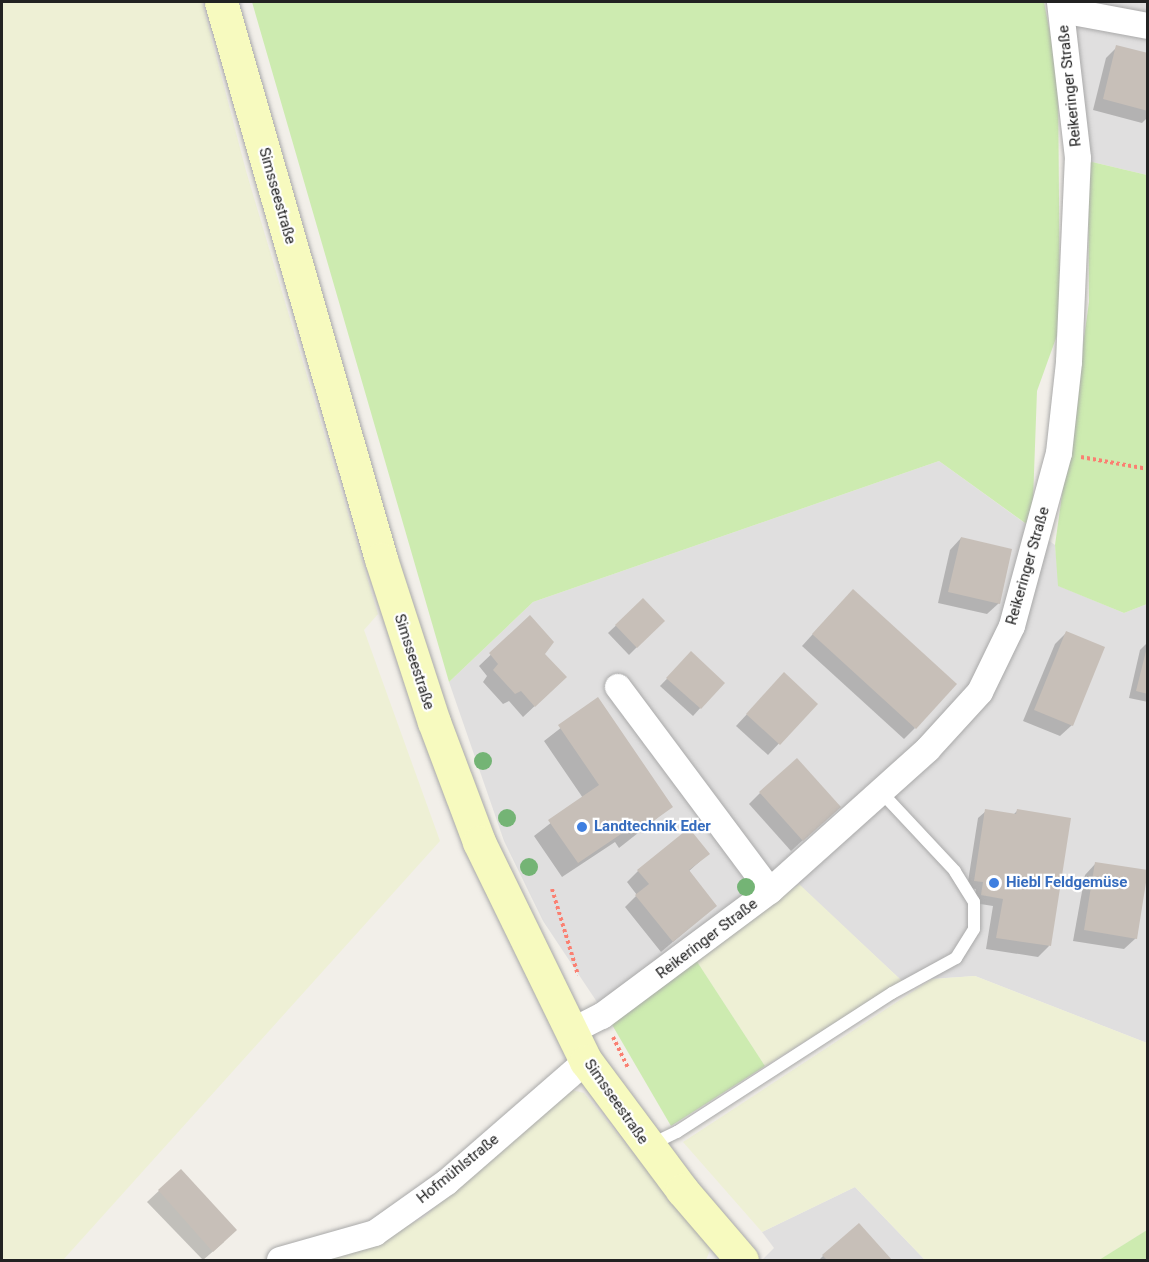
<!DOCTYPE html>
<meta charset="utf-8">
<style>
body{margin:0}
#map{position:relative;width:1149px;height:1262px;overflow:hidden;background:#f2efe9;font-family:Roboto,sans-serif}
div>[style]{position:absolute}
[style*='--x']{left:calc(var(--x)*1px);top:calc(var(--y)*1px);width:calc(var(--w)*1px);rotate:calc(var(--a)*1deg)}
.residential>*{inset:0;background:#e0dfdf}
.farmland>*{inset:0;background:#eef0d5}
.grass>*{inset:0;background:#cdebb0}
.shadow>*{inset:0;background:#0003}
.building>*{inset:0;background:#c7bfb8}
.path>*{height:4px;margin-top:-2px;transform-origin:0;background:repeating-linear-gradient(90deg,#fa8072 0 3px,transparent 0 6px)}
.roads{filter:drop-shadow(0 0 2px #a9a9a9) drop-shadow(0 0 2px #a9a9a9)}
.lane>*{height:12px;margin:-6px;padding:0 6px;transform-origin:6px;border-radius:6px;background:#fff}
.street>*{height:26px;margin:-13px;padding:0 13px;transform-origin:13px;border-radius:13px;background:#fff}
.secondary>*{height:33px;margin:-16.5px;padding:0 16.5px;transform-origin:16.5px;border-radius:16.5px;background:#f7fabf}
.trees>*{width:18px;height:18px;margin:-9px;border-radius:50%;background:#74b475}
.dots>*{width:16px;height:16px;translate:-50% -50%;box-sizing:border-box;border:3px solid #fff;border-radius:50%}
span{translate:-50% -50%;white-space:nowrap;text-align:center;line-height:1.15;-webkit-text-stroke:4.5px #fff;paint-order:stroke}
.street-label{font-size:15px;color:#222}
.shop-label{font-size:15px;color:#366cbe;font-weight:700}
.left{translate:0 -50%;text-align:left}
.frame{position:absolute;inset:0;border:3px solid #222;pointer-events:none}
</style>
<div id="map">
<div class="residential">
<i style="clip-path:polygon(1062px 2px,1147px 2px,1147px 175px,1088px 161px)"></i>
<i style="clip-path:polygon(939px 461px,1055px 545px,1059px 586px,1124px 613px,1147px 604px,1147px 1043px,975px 976px,902px 981px,799px 885px,611px 1023px,543px 921px,504px 841px,449px 682px,533px 602px)"></i>
<i style="clip-path:polygon(855px 1187px,925px 1260px,762px 1260px,774px 1248px,762px 1232px)"></i>
</div>
<div class="farmland">
<i style="clip-path:polygon(2px 2px,202px 2px,246px 171px,378px 614px,364px 630px,440px 841px,63px 1260px,2px 1260px)"></i>
<i style="clip-path:polygon(799px 884px,902px 981px,765px 1066px,696px 960px)"></i>
<i style="clip-path:polygon(975px 976px,1147px 1043px,1147px 1230px,1099px 1260px,925px 1260px,855px 1187px,762px 1232px,683px 1142px,932px 979px)"></i>
<i style="clip-path:polygon(572px 1090px,584px 1093px,711px 1248px,706px 1260px,319px 1260px,364px 1248px,424px 1217px,556px 1098px)"></i>
</div>
<div class="grass">
<i style="clip-path:polygon(252px 2px,1044px 2px,1058px 74px,1060px 327px,1037px 391px,1032px 528px,939px 461px,533px 602px,449px 682px)"></i>
<i style="clip-path:polygon(1088px 161px,1147px 175px,1147px 604px,1124px 613px,1058px 586px,1055px 545px,1089px 302px)"></i>
<i style="clip-path:polygon(696px 960px,765px 1066px,671px 1126px,611px 1023px)"></i>
<i style="clip-path:polygon(1147px 1230px,1147px 1260px,1099px 1260px)"></i>
</div>
<div class="shadow">
<i style="clip-path:polygon(1117px 47px,1148px 54px,1148px 117px,1142px 123px,1093px 110px,1106px 58px)"></i>
<i style="clip-path:polygon(961px 538px,999px 603px,987px 614px,938px 603px,950px 550px)"></i>
<i style="clip-path:polygon(643px 600px,663px 621px,629px 655px,608px 633px)"></i>
<i style="clip-path:polygon(842px 602px,915px 728px,904px 739px,802px 646px)"></i>
<i style="clip-path:polygon(530px 617px,554px 688px,523px 717px,509px 701px,503px 704px,483px 682px,487px 676px,479px 666px)"></i>
<i style="clip-path:polygon(1066px 633px,1072px 725px,1060px 736px,1023px 721px,1055px 644px)"></i>
<i style="clip-path:polygon(1147px 643px,1148px 702px,1129px 698px,1140px 650px)"></i>
<i style="clip-path:polygon(684px 661px,723px 683px,693px 716px,660px 686px)"></i>
<i style="clip-path:polygon(773px 686px,816px 704px,768px 755px,736px 726px)"></i>
<i style="clip-path:polygon(598px 699px,671px 807px,619px 848px,615px 842px,562px 877px,534px 836px,583px 798px,544px 741px)"></i>
<i style="clip-path:polygon(760px 793px,827px 818px,791px 851px,749px 804px)"></i>
<i style="clip-path:polygon(986px 811px,1013px 815px,1017px 811px,1049px 946px,1038px 957px,986px 949px,993px 906px,974px 903px,976px 889px,967px 888px,978px 818px)"></i>
<i style="clip-path:polygon(708px 854px,688px 872px,715px 906px,661px 952px,625px 907px,637px 895px,627px 882px,638px 871px)"></i>
<i style="clip-path:polygon(1096px 863px,1136px 938px,1124px 949px,1073px 941px,1085px 875px)"></i>
<i style="clip-path:polygon(180px 1171px,224px 1242px,203px 1260px,147px 1202px)"></i>
<i style="clip-path:polygon(859px 1225px,890px 1260px,819px 1260px,823px 1256px)"></i>
</div>
<div class="building">
<i style="clip-path:polygon(1116px 45px,1148px 53px,1148px 111px,1103px 99px)"></i>
<i style="clip-path:polygon(961px 537px,1012px 549px,1000px 604px,948px 592px)"></i>
<i style="clip-path:polygon(853px 589px,957px 684px,916px 729px,812px 634px)"></i>
<i style="clip-path:polygon(643px 598px,665px 621px,637px 648px,615px 625px)"></i>
<i style="clip-path:polygon(530px 615px,554px 642px,545px 654px,567px 677px,535px 707px,521px 691px,515px 694px,493px 670px,498px 664px,489px 653px)"></i>
<i style="clip-path:polygon(1066px 631px,1105px 647px,1073px 726px,1034px 710px)"></i>
<i style="clip-path:polygon(1148px 643px,1148px 694px,1136px 691px)"></i>
<i style="clip-path:polygon(691px 651px,725px 683px,701px 709px,666px 678px)"></i>
<i style="clip-path:polygon(784px 672px,818px 704px,780px 745px,746px 714px)"></i>
<i style="clip-path:polygon(598px 697px,673px 807px,635px 834px,630px 828px,578px 863px,548px 820px,599px 785px,558px 725px)"></i>
<i style="clip-path:polygon(797px 758px,841px 807px,803px 841px,759px 792px)"></i>
<i style="clip-path:polygon(985px 809px,1016px 814px,1017px 809px,1071px 818px,1051px 946px,996px 938px,1003px 899px,981px 895px,983px 882px,974px 881px)"></i>
<i style="clip-path:polygon(689px 828px,710px 854px,689px 870px,717px 906px,673px 942px,635px 895px,649px 884px,637px 870px)"></i>
<i style="clip-path:polygon(1095px 862px,1148px 870px,1137px 939px,1084px 930px)"></i>
<i style="clip-path:polygon(181px 1169px,237px 1230px,213px 1252px,158px 1190px)"></i>
<i style="clip-path:polygon(859px 1223px,892px 1260px,827px 1260px,822px 1255px)"></i>
</div>
<div class="path">
<i style="--x:1081;--y:457;--w:68;--a:10.2"></i>
<i style="--x:552;--y:889;--w:90;--a:73.2"></i>
<i style="--x:613;--y:1037;--w:34;--a:64"></i>
</div>
<div class="roads">
<div class="lane">
<i style="--x:650;--y:1145;--w:30;--a:-26"></i>
<i style="--x:677;--y:1132;--w:256;--a:-32.9"></i>
<i style="--x:892;--y:993;--w:73;--a:-28.7"></i>
<i style="--x:956;--y:958;--w:34;--a:-58"></i>
<i style="--x:974;--y:929;--w:27;--a:-90"></i>
<i style="--x:974;--y:902;--w:36;--a:-122"></i>
<i style="--x:955;--y:871;--w:108;--a:-133.1"></i>
</div>
<div class="street">
<i style="--x:1062;--y:10;--w:87;--a:10.5"></i>
<i style="--x:618;--y:687;--w:254;--a:53.3"></i>
<i style="--x:570;--y:1032;--w:36;--a:-27"></i>
<i style="--x:602;--y:1016;--w:209;--a:-36.7"></i>
<i style="--x:770;--y:891;--w:212;--a:-41.9"></i>
<i style="--x:928;--y:749;--w:77;--a:-47.6"></i>
<i style="--x:980;--y:692;--w:73;--a:-64.1"></i>
<i style="--x:1012;--y:626;--w:179;--a:-74.8"></i>
<i style="--x:1059;--y:453;--w:92;--a:-83.7"></i>
<i style="--x:1069;--y:362;--w:204;--a:-87.5"></i>
<i style="--x:1078;--y:158;--w:157;--a:-96.6"></i>
<i style="--x:280;--y:1260;--w:99;--a:-15.9"></i>
<i style="--x:375;--y:1233;--w:88;--a:-35.3"></i>
<i style="--x:447;--y:1182;--w:184;--a:-41"></i>
</div>
<div class="secondary">
<i style="--x:221;--y:2;--w:580;--a:73.97"></i>
<i style="--x:381;--y:559;--w:171;--a:72"></i>
<i style="--x:434;--y:722;--w:128;--a:69.4"></i>
<i style="--x:479;--y:842;--w:244;--a:64"></i>
<i style="--x:586;--y:1061;--w:161;--a:53.3"></i>
<i style="--x:682;--y:1190;--w:92;--a:49.4"></i>
</div>
</div>
<div class="trees">
<i style="left:483px;top:761px"></i>
<i style="left:507px;top:818px"></i>
<i style="left:529px;top:867px"></i>
<i style="left:746px;top:887px"></i>
</div>
<div class="dots">
<i style="left:582px;top:827px;background:#3f7fe0"></i>
<i style="left:994px;top:883px;background:#3f7fe0"></i>
</div>
<div class="street-label">
<span style="left:1070px;top:86px;rotate:-96deg">Reikeringer Straße</span>
<span style="left:277px;top:196px;rotate:74deg">Simsseestraße</span>
<span style="left:1028px;top:566px;rotate:-74deg">Reikeringer Straße</span>
<span style="left:414px;top:662px;rotate:72deg">Simsseestraße</span>
<span style="left:707px;top:939px;rotate:-37deg">Reikeringer Straße</span>
<span style="left:616px;top:1102px;rotate:55deg">Simsseestraße</span>
<span style="left:458px;top:1169px;rotate:-39deg">Hofmühlstraße</span>
</div>
<div class="shop-label">
<span class="left" style="left:594px;top:827px">Landtechnik Eder</span>
<span class="left" style="left:1006px;top:883px">Hiebl Feldgemüse</span>
</div>
<div class="frame"></div>
</div>
